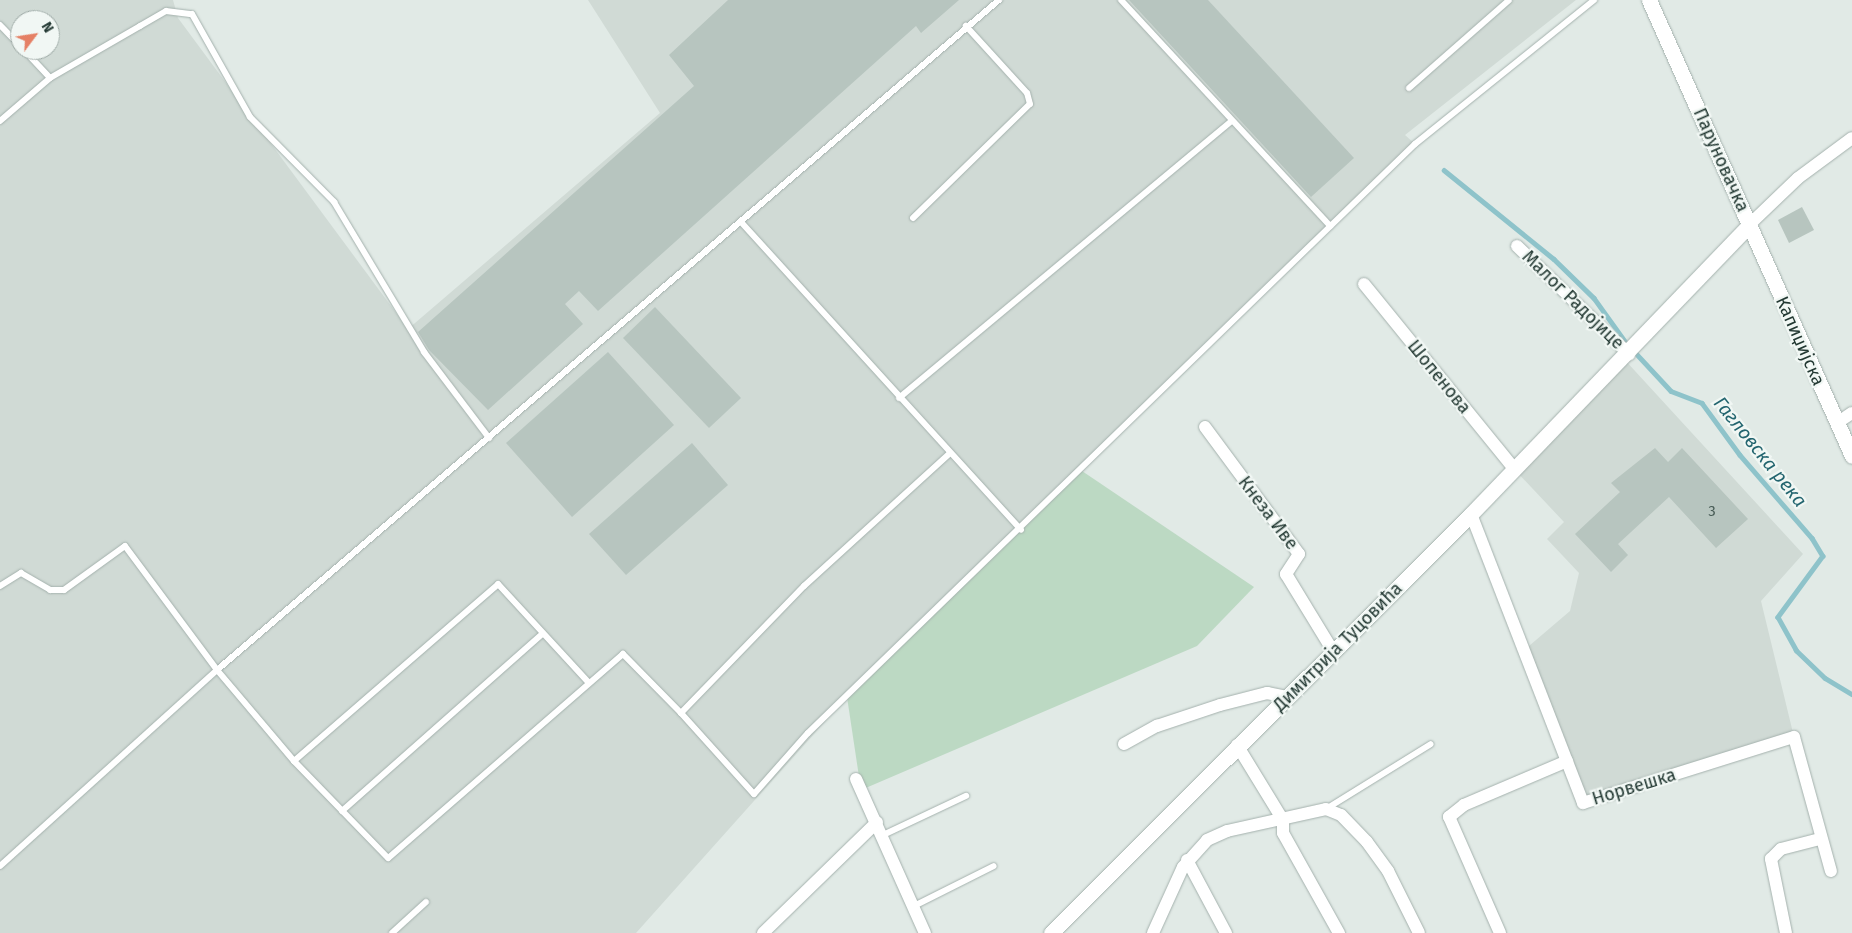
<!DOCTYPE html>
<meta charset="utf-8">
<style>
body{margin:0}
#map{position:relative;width:1852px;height:933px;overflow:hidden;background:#e1eae6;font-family:"Fira Sans",sans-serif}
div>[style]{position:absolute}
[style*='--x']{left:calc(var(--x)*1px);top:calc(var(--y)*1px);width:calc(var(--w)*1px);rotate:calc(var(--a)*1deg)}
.built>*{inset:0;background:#d0dad5}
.green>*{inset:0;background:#bcd9c3}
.stream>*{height:4.5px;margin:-2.25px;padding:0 2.25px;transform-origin:2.25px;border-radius:2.25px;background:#8ec3ca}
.building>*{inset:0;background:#b7c5bf}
.roads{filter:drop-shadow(0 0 1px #a4b1ad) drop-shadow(0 0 1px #a4b1ad)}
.service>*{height:6px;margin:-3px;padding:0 3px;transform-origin:3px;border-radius:3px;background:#fff}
.minor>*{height:12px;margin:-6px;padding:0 6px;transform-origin:6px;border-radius:6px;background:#fff}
.tertiary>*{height:15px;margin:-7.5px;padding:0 7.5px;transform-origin:7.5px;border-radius:7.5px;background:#fff}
.secondary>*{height:15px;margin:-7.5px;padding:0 7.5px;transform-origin:7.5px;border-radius:7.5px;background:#fff}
span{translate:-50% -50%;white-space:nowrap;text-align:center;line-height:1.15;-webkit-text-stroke:4.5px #f1f7f4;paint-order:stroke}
.number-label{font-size:15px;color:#485c56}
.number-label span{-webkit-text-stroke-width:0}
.street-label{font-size:18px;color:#233933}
.water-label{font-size:19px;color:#23656f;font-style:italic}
.north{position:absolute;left:10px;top:10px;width:50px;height:50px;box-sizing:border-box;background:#f1f7f4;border:1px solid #9faba7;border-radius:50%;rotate:59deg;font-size:14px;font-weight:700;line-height:20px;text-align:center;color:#233933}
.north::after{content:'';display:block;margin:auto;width:18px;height:22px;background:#e58065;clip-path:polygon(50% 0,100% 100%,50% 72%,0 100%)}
</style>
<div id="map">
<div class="built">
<i style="clip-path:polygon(evenodd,0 0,173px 0,178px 18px,408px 329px,660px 113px,588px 0,1576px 0,1405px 135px,1415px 144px,847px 697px,636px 933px,0 933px,0 0,20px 20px,50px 20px,50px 50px,20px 50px,20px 20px)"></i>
<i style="clip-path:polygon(1624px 359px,1803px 554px,1761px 601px,1794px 737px,1583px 803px,1522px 652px,1570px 611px,1579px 573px,1547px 539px,1564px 522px,1515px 470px)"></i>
</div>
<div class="green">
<i style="clip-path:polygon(1082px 471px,1254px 587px,1197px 646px,861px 790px,847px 697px)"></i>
</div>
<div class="stream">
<i style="--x:1444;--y:170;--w:141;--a:39"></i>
<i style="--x:1554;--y:259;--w:56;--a:44.3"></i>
<i style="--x:1594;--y:298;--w:57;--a:54.3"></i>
<i style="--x:1632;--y:349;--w:57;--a:47.1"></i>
<i style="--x:1671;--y:391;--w:33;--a:21"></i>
<i style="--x:1702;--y:403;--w:64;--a:53.8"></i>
<i style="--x:1740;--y:455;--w:110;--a:49.1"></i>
<i style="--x:1812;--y:538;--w:21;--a:59"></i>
<i style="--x:1823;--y:556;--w:76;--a:126.4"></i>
<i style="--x:1778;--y:617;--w:38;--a:61"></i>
<i style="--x:1796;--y:650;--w:40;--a:44"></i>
<i style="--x:1825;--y:678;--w:31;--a:31"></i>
</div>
<div class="building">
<i style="clip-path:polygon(728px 0,959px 0,921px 33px,916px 26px,598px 311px,579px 291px,565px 304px,583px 324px,488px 410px,429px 350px,418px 332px,694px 86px,669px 55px)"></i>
<i style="clip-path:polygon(1129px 0,1208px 0,1354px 158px,1311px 197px)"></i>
<i style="clip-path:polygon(1802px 207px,1814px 230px,1789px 243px,1778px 220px)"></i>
<i style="clip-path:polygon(655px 307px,741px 398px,709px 428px,623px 338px)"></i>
<i style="clip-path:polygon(608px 352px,674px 425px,572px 517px,506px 443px)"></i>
<i style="clip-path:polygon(692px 443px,728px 485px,626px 575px,589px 534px)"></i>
<i style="clip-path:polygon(1655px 448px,1668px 462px,1682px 448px,1748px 519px,1716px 548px,1669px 497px,1618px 544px,1628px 555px,1611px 572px,1575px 534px,1620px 492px,1611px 483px)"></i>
</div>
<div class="roads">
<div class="service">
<i style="--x:1121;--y:0;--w:308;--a:47.2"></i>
<i style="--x:0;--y:25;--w:29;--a:46"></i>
<i style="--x:24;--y:50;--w:38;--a:47"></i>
<i style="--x:1409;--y:88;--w:133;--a:-41.3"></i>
<i style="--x:0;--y:121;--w:66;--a:-40.7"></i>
<i style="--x:50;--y:78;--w:104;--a:-30"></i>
<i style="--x:140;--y:26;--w:30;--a:-30"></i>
<i style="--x:166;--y:11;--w:26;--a:7"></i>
<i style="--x:192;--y:14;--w:118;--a:60.6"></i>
<i style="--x:250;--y:117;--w:120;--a:45.3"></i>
<i style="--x:334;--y:202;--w:175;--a:59"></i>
<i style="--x:424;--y:352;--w:108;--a:52.9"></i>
<i style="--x:913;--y:218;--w:163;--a:-44.3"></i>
<i style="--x:1030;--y:104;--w:11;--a:-105"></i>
<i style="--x:1027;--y:93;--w:91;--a:-132.3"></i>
<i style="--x:741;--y:222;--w:416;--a:47.7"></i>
<i style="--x:899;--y:398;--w:431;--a:-39.8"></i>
<i style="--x:949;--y:454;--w:196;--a:137.7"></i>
<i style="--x:804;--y:586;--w:177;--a:134.1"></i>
<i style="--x:681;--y:713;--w:109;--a:48"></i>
<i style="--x:754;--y:794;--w:81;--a:-48.5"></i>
<i style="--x:808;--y:733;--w:846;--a:-44.14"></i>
<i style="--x:1415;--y:144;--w:230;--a:-38.8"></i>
<i style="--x:0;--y:586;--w:25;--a:-32"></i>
<i style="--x:21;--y:573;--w:34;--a:30"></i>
<i style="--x:50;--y:590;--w:14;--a:0"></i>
<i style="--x:64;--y:590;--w:75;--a:-35.8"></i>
<i style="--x:125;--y:546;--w:154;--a:53.4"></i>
<i style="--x:217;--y:670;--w:292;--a:137.9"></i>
<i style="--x:681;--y:713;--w:83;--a:-134.5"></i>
<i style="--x:623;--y:654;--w:311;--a:139"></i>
<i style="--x:388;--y:858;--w:135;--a:-134.1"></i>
<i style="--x:294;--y:761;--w:119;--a:-130.2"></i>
<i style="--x:217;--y:670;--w:1030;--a:-40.59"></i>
<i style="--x:294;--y:761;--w:270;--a:-40.9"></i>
<i style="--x:498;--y:584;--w:134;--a:47.4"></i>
<i style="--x:1326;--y:809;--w:123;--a:-31.8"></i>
<i style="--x:342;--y:811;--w:268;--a:-41.5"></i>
<i style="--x:883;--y:835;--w:92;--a:-25.2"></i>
<i style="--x:914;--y:906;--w:89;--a:-26.6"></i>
<i style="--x:392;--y:933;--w:46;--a:-42.4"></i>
</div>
<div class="minor">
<i style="--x:1750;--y:224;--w:66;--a:-43.8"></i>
<i style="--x:1798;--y:178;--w:67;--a:-36.5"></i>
<i style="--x:1517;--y:246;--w:156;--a:44"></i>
<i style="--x:1364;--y:284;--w:240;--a:50.9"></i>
<i style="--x:1837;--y:423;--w:18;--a:-34"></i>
<i style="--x:1205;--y:427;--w:158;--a:53.5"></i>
<i style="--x:1299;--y:554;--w:24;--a:123"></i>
<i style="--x:1286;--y:574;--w:90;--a:58.6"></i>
<i style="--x:1471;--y:514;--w:310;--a:68.8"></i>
<i style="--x:1583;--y:803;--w:221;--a:-17.4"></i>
<i style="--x:1794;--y:737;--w:139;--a:74.6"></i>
<i style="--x:1124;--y:744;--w:38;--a:-29"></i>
<i style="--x:1157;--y:726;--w:66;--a:-18.4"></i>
<i style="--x:1220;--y:705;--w:49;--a:-14.3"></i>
<i style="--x:1267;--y:693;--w:20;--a:11"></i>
<i style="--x:1237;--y:745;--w:88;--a:58.5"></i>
<i style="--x:856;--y:779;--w:169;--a:65.9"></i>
<i style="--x:1283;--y:820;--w:13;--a:90"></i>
<i style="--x:1283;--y:833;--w:115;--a:60.8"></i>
<i style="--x:1187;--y:860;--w:83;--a:61.9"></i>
<i style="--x:763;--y:933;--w:159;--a:-44.2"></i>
<i style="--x:1153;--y:933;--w:72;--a:-65.6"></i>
<i style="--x:1183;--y:867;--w:36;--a:-48"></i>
<i style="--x:1207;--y:840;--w:22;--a:-24"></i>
<i style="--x:1227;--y:831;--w:101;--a:-12.5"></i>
<i style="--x:1326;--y:809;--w:16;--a:22"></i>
<i style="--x:1341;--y:815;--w:37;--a:46"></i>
<i style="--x:1367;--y:842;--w:36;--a:54"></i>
<i style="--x:1388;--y:871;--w:69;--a:63.4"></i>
<i style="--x:1500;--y:933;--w:127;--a:-113.7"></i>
<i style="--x:1449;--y:817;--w:19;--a:-39"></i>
<i style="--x:1464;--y:805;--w:112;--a:-23.1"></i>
<i style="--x:1786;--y:933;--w:76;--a:-101.5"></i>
<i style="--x:1771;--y:859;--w:14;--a:-45"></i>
<i style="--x:1781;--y:849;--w:40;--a:-14.4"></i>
</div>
<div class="tertiary">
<i style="--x:1051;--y:933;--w:593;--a:-44.93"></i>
<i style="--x:1471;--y:514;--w:402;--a:-46.1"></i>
</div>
<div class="secondary">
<i style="--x:1649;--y:0;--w:499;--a:66"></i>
</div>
</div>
<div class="number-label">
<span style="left:1712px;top:512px">3</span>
</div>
<div class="street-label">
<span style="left:1721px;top:160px;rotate:66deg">Паруновачка</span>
<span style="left:1573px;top:300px;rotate:44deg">Малог Радојице</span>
<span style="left:1800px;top:341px;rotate:66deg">Капиџијска</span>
<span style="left:1439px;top:377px;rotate:51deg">Шопенова</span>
<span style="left:1268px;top:513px;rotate:53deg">Кнеза Иве</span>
<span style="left:1338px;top:647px;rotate:-45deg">Димитрија Туцовића</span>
<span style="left:1634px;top:787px;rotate:-17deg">Норвешка</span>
</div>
<div class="water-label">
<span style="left:1760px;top:452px;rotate:51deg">Гагловска река</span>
</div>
<div class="north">N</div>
</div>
